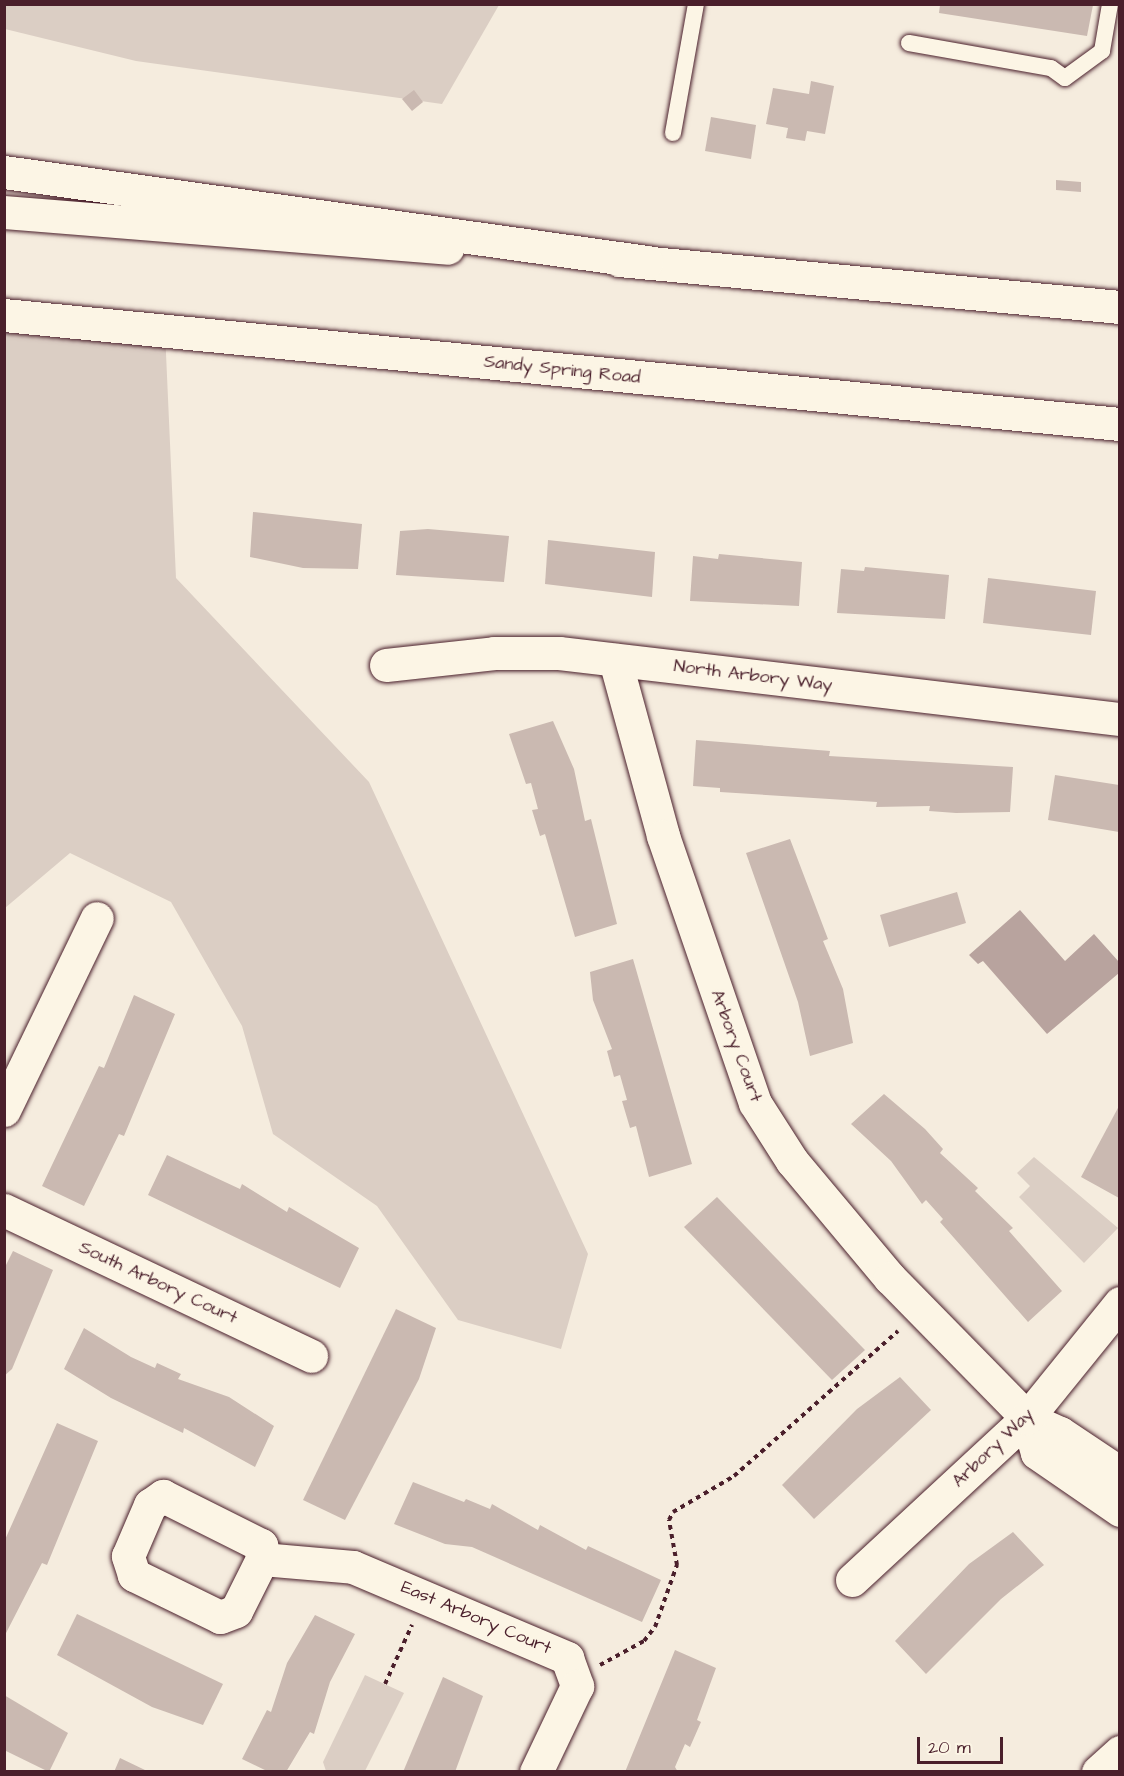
<!DOCTYPE html>
<style>
body{margin:0}
#map{position:relative;width:1124px;height:1776px;overflow:hidden;background:#f5ecde;font-family:"Architects Daughter",sans-serif}
div>[style]{position:absolute}
[style*='--x']{left:calc(var(--x)*1px);top:calc(var(--y)*1px);width:calc(var(--w)*1px);rotate:calc(var(--a)*1deg)}
.green>*{inset:0;background:#dbcec4}
.water>*{inset:0;background:#b8a39e}
.building>*{inset:0;background:#cab9b1}
.path>*{height:4px;margin-top:-2px;transform-origin:0;background:repeating-linear-gradient(90deg,#4a1f2b 0 4.5px,transparent 0 9px)}
.roads{filter:drop-shadow(0 0 2px #4a1f2b) drop-shadow(0 0 2px #4a1f2b)}
.service>*{height:16px;margin:-8px;padding:0 8px;transform-origin:8px;border-radius:8px;background:#fcf5e5}
.minor>*{height:33px;margin:-16.5px;padding:0 16.5px;transform-origin:16.5px;border-radius:16.5px;background:#fcf5e5}
.secondary>*{height:33px;margin:-16.5px;padding:0 16.5px;transform-origin:16.5px;border-radius:16.5px;background:#fcf5e5}
.primary>*{height:33px;margin:-16.5px;padding:0 16.5px;transform-origin:16.5px;border-radius:16.5px;background:#fcf5e5}
.motorway>*{height:33px;margin:-16.5px;padding:0 16.5px;transform-origin:16.5px;border-radius:16.5px;background:#fcf5e5}
span{translate:-50% -50%;white-space:nowrap;text-align:center;line-height:1.15;-webkit-text-stroke:4.5px #fcf5e5;paint-order:stroke}
.street-label{font-size:18px;color:#4a1f2b}
.frame{position:absolute;inset:0;border:6px solid #4a1f2b;pointer-events:none}
.scale{position:absolute;left:917px;top:1737px;width:86px;height:27px;box-sizing:border-box;border:3px solid #4a1f2b;border-top:0;padding-left:8px;font-size:18px;line-height:21px;white-space:nowrap;color:#4a1f2b;-webkit-text-stroke:4px #fcf5e5;paint-order:stroke}
</style>
<div id="map">
<div class="green">
<i style="clip-path:polygon(5px 4px,499px 5px,442px 104px,136px 61px,5px 29px)"></i>
<i style="clip-path:polygon(5px 315px,165px 331px,176px 578px,369px 782px,588px 1254px,561px 1349px,458px 1320px,377px 1206px,273px 1134px,242px 1026px,171px 902px,70px 853px,5px 908px)"></i>
<i style="clip-path:polygon(1034px 1157px,1118px 1228px,1084px 1263px,1019px 1197px,1030px 1186px,1017px 1173px)"></i>
<i style="clip-path:polygon(365px 1675px,404px 1693px,365px 1771px,326px 1771px,323px 1762px)"></i>
</div>
<div class="water">
<i style="clip-path:polygon(1020px 910px,1065px 961px,1094px 934px,1119px 962px,1119px 973px,1047px 1034px,983px 961px,978px 964px,969px 955px)"></i>
</div>
<div class="building">
<i style="clip-path:polygon(940px 5px,1093px 5px,1087px 36px,939px 13px)"></i>
<i style="clip-path:polygon(811px 81px,834px 86px,825px 134px,807px 131px,805px 141px,786px 138px,788px 128px,766px 124px,773px 88px,809px 94px)"></i>
<i style="clip-path:polygon(414px 90px,423px 102px,412px 111px,402px 99px)"></i>
<i style="clip-path:polygon(711px 117px,756px 125px,751px 159px,705px 151px)"></i>
<i style="clip-path:polygon(1056px 180px,1081px 182px,1081px 192px,1056px 190px)"></i>
<i style="clip-path:polygon(253px 512px,362px 524px,358px 569px,303px 568px,250px 557px)"></i>
<i style="clip-path:polygon(428px 529px,509px 536px,504px 582px,396px 575px,400px 531px)"></i>
<i style="clip-path:polygon(548px 540px,655px 552px,652px 597px,545px 584px)"></i>
<i style="clip-path:polygon(719px 554px,802px 562px,799px 606px,690px 601px,693px 556px,718px 559px)"></i>
<i style="clip-path:polygon(865px 567px,949px 575px,945px 619px,837px 613px,841px 569px,864px 571px)"></i>
<i style="clip-path:polygon(988px 578px,1096px 591px,1091px 635px,983px 623px)"></i>
<i style="clip-path:polygon(553px 721px,574px 769px,585px 821px,591px 819px,617px 924px,575px 937px,545px 834px,540px 836px,532px 810px,538px 809px,531px 783px,526px 784px,509px 734px)"></i>
<i style="clip-path:polygon(696px 740px,830px 751px,829px 756px,1013px 767px,1010px 812px,956px 813px,929px 811px,930px 806px,876px 807px,877px 802px,720px 792px,720px 788px,693px 786px)"></i>
<i style="clip-path:polygon(1055px 775px,1119px 785px,1119px 832px,1048px 820px)"></i>
<i style="clip-path:polygon(790px 839px,828px 939px,823px 941px,843px 989px,853px 1043px,810px 1056px,798px 1002px,746px 853px)"></i>
<i style="clip-path:polygon(957px 892px,966px 923px,889px 947px,880px 915px)"></i>
<i style="clip-path:polygon(633px 959px,692px 1164px,649px 1177px,636px 1126px,630px 1128px,622px 1101px,627px 1100px,620px 1075px,614px 1077px,607px 1051px,612px 1049px,593px 1000px,590px 972px)"></i>
<i style="clip-path:polygon(134px 995px,175px 1014px,124px 1136px,119px 1134px,84px 1206px,42px 1186px,99px 1066px,104px 1068px)"></i>
<i style="clip-path:polygon(884px 1094px,925px 1129px,943px 1149px,940px 1153px,978px 1188px,975px 1191px,1013px 1228px,1009px 1231px,1062px 1291px,1028px 1322px,940px 1222px,943px 1219px,926px 1200px,922px 1204px,891px 1161px,851px 1124px)"></i>
<i style="clip-path:polygon(1119px 1106px,1119px 1198px,1081px 1177px)"></i>
<i style="clip-path:polygon(167px 1155px,240px 1189px,242px 1184px,287px 1212px,289px 1207px,359px 1248px,340px 1288px,148px 1195px)"></i>
<i style="clip-path:polygon(717px 1197px,865px 1350px,832px 1380px,684px 1227px)"></i>
<i style="clip-path:polygon(13px 1251px,53px 1270px,12px 1369px,4px 1376px,4px 1269px)"></i>
<i style="clip-path:polygon(396px 1309px,436px 1328px,419px 1379px,345px 1520px,303px 1500px)"></i>
<i style="clip-path:polygon(84px 1328px,131px 1357px,155px 1368px,157px 1363px,181px 1374px,178px 1379px,229px 1397px,274px 1426px,255px 1467px,184px 1428px,183px 1433px,111px 1398px,64px 1369px)"></i>
<i style="clip-path:polygon(900px 1377px,931px 1410px,814px 1519px,782px 1485px,857px 1409px)"></i>
<i style="clip-path:polygon(57px 1423px,98px 1441px,47px 1565px,42px 1563px,4px 1637px,4px 1542px)"></i>
<i style="clip-path:polygon(413px 1482px,464px 1502px,466px 1499px,490px 1509px,492px 1504px,538px 1530px,540px 1525px,586px 1550px,588px 1546px,661px 1580px,642px 1622px,472px 1547px,445px 1544px,394px 1524px)"></i>
<i style="clip-path:polygon(1013px 1532px,1044px 1565px,1001px 1599px,926px 1674px,895px 1641px,969px 1564px)"></i>
<i style="clip-path:polygon(77px 1614px,223px 1684px,203px 1725px,152px 1707px,57px 1655px)"></i>
<i style="clip-path:polygon(315px 1615px,355px 1634px,330px 1682px,314px 1734px,310px 1732px,286px 1772px,269px 1772px,242px 1759px,267px 1710px,271px 1712px,287px 1663px)"></i>
<i style="clip-path:polygon(675px 1650px,716px 1668px,697px 1720px,701px 1722px,690px 1747px,685px 1744px,675px 1767px,678px 1772px,625px 1772px)"></i>
<i style="clip-path:polygon(443px 1677px,483px 1696px,455px 1772px,403px 1772px)"></i>
<i style="clip-path:polygon(4px 1695px,68px 1733px,49px 1772px,4px 1750px)"></i>
<i style="clip-path:polygon(120px 1758px,145px 1770px,158px 1772px,114px 1772px)"></i>
</div>
<div class="path">
<i style="--x:600;--y:1665;--w:50;--a:-28.6"></i>
<i style="--x:644;--y:1641;--w:18;--a:-52"></i>
<i style="--x:655;--y:1627;--w:66;--a:-70.5"></i>
<i style="--x:677;--y:1565;--w:46;--a:-100.1"></i>
<i style="--x:669;--y:1520;--w:9;--a:-63"></i>
<i style="--x:673;--y:1512;--w:71;--a:-30.5"></i>
<i style="--x:734;--y:1476;--w:219;--a:-41.5"></i>
<i style="--x:385;--y:1684;--w:65;--a:-65.4"></i>
</div>
<div class="roads">
<div class="service">
<i style="--x:909;--y:43;--w:144;--a:10"></i>
<i style="--x:1051;--y:68;--w:17;--a:36"></i>
<i style="--x:1065;--y:78;--w:46;--a:-36.1"></i>
<i style="--x:1102;--y:51;--w:48;--a:-80.3"></i>
<i style="--x:673;--y:133;--w:131;--a:-79.9"></i>
</div>
<div class="minor">
<i style="--x:615;--y:660;--w:182;--a:74.7"></i>
<i style="--x:663;--y:836;--w:282;--a:71"></i>
<i style="--x:755;--y:1103;--w:69;--a:57.5"></i>
<i style="--x:792;--y:1161;--w:153;--a:50.1"></i>
<i style="--x:890;--y:1278;--w:196;--a:45.6"></i>
<i style="--x:386;--y:665;--w:109;--a:-6.3"></i>
<i style="--x:494;--y:653;--w:65;--a:0"></i>
<i style="--x:559;--y:653;--w:565;--a:6.71"></i>
<i style="--x:4;--y:1110;--w:213;--a:-64.2"></i>
<i style="--x:4;--y:1210;--w:340;--a:25.4"></i>
<i style="--x:1120;--y:1473;--w:72;--a:-146.3"></i>
<i style="--x:1060;--y:1433;--w:36;--a:-156"></i>
<i style="--x:1027;--y:1418;--w:36;--a:74"></i>
<i style="--x:1037;--y:1453;--w:101;--a:34.5"></i>
<i style="--x:163;--y:1496;--w:110;--a:26.6"></i>
<i style="--x:261;--y:1545;--w:14;--a:86"></i>
<i style="--x:262;--y:1559;--w:58;--a:116.6"></i>
<i style="--x:236;--y:1611;--w:17;--a:159"></i>
<i style="--x:220;--y:1617;--w:96;--a:-154"></i>
<i style="--x:134;--y:1575;--w:20;--a:-108"></i>
<i style="--x:128;--y:1556;--w:56;--a:-66.7"></i>
<i style="--x:150;--y:1505;--w:16;--a:-35"></i>
<i style="--x:262;--y:1559;--w:91;--a:5"></i>
<i style="--x:353;--y:1567;--w:233;--a:23"></i>
<i style="--x:567;--y:1658;--w:30;--a:70"></i>
<i style="--x:577;--y:1686;--w:95;--a:115.5"></i>
<i style="--x:852;--y:1580;--w:238;--a:-42.8"></i>
<i style="--x:1027;--y:1418;--w:148;--a:-51"></i>
</div>
<div class="secondary">
<i style="--x:1098;--y:1772;--w:30;--a:-42"></i>
</div>
<div class="primary">
<i style="--x:4;--y:212;--w:445;--a:4.6"></i>
<i style="--x:619;--y:260;--w:503;--a:5.36"></i>
<i style="--x:4;--y:315;--w:1121;--a:5.58"></i>
</div>
<div class="motorway">
<i style="--x:4;--y:172;--w:649;--a:7.97"></i>
</div>
</div>
<div class="street-label">
<span style="left:562px;top:370px;rotate:6deg">Sandy Spring Road</span>
<span style="left:753px;top:676px;rotate:7deg">North Arbory Way</span>
<span style="left:736px;top:1046px;rotate:70deg">Arbory Court</span>
<span style="left:158px;top:1283px;rotate:25deg">South Arbory Court</span>
<span style="left:993px;top:1448px;rotate:-44deg">Arbory Way</span>
<span style="left:476px;top:1618px;rotate:23deg">East Arbory Court</span>
</div>
<div class="frame"></div>
<div class="scale">20 m</div>
</div>
